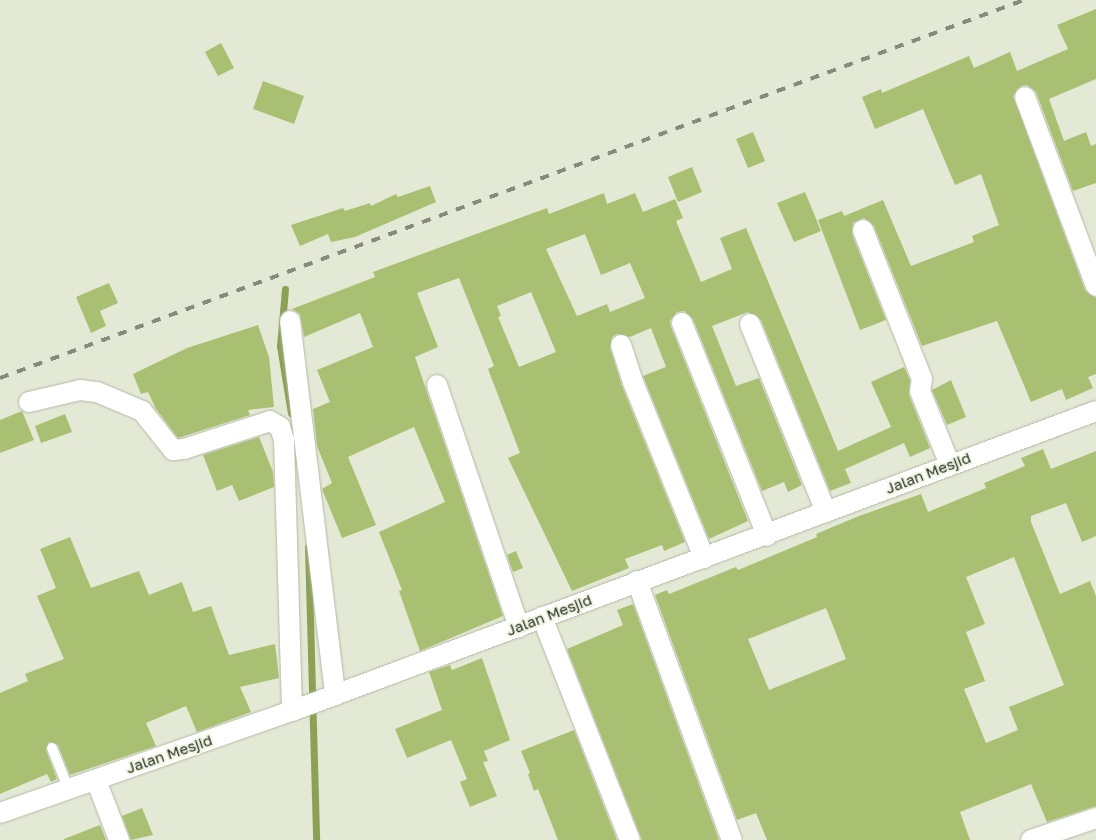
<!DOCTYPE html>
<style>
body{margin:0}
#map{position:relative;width:1096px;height:840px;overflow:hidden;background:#e3e9d5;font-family:"Golos Text",sans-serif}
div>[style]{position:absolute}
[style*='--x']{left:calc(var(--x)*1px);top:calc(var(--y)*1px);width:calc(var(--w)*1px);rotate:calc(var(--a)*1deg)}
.stream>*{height:7px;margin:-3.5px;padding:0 3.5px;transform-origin:3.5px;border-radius:3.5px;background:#8ca156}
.building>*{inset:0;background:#a9c073}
.roads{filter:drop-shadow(0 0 1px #b2b9a5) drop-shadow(0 0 1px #b2b9a5)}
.lane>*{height:10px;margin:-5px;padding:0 5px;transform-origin:5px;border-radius:5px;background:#fff}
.street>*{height:20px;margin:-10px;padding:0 10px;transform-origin:10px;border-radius:10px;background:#fff}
.rail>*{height:4px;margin-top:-2px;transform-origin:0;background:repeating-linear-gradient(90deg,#878b7d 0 9px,transparent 0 18px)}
span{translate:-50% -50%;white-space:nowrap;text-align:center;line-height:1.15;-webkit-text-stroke:4px #f0f7e3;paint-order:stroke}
.street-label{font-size:15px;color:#2d3028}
</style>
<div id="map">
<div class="stream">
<i style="--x:285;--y:289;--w:57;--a:95"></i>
<i style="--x:280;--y:346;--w:68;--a:80.7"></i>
<i style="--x:308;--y:547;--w:293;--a:88.4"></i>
</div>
<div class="building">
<i style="clip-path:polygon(1096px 9px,1096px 79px,1049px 99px,1064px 141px,1086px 132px,1091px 146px,1096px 144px,1096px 183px,1073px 191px,1036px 92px,1027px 85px,1021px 86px,1013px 96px,1085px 290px,1096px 298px,1096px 374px,1088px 377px,1093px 388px,1066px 400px,1062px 389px,1031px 402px,997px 321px,922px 346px,874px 226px,864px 218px,853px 223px,852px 234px,886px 320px,860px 330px,818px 220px,842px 211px,844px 216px,883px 200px,911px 266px,974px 242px,972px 236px,999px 225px,981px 174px,955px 185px,923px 109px,875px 129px,862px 97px,881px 89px,882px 93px,969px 56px,974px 68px,1010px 52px,1017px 71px,1068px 49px,1057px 25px)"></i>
<i style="clip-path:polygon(221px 43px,234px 68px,218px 76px,205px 52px)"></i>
<i style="clip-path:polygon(263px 81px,304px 96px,294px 124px,253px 109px)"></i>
<i style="clip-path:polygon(753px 132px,765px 161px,748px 168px,736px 139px)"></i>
<i style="clip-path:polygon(692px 167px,702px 192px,678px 202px,668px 177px)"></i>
<i style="clip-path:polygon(430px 186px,436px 202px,355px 237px,331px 242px,328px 234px,300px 246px,291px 225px,343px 208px,345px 211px,370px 203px,371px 206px,396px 194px,398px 197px)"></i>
<i style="clip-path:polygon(805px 192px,821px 231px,794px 242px,777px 203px)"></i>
<i style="clip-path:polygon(evenodd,604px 193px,607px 204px,635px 193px,643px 212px,675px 199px,683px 218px,676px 221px,701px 282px,732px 269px,720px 238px,746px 228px,838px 451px,891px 427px,871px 382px,904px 367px,910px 380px,909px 395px,930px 448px,910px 457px,904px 443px,845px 469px,851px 483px,830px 491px,761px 320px,748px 312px,712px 326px,736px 386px,759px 378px,802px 485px,788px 492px,784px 482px,762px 491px,693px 319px,684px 311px,677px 312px,670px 321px,671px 327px,748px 521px,709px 539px,643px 376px,666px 367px,651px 328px,630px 337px,617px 334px,612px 337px,610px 348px,622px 386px,685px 542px,664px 551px,662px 545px,625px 559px,629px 568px,572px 591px,508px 458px,520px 453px,488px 369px,494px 366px,459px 278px,417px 293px,438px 347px,415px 357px,503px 616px,420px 651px,399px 591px,402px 590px,379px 532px,445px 502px,414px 427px,348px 457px,376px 525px,342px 538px,322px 489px,332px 483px,317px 446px,313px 409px,330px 402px,317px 370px,373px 347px,360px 313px,304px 337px,300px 314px,292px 309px,375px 277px,373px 272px,547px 208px,549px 214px,604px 193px,585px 234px,601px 275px,630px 263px,645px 298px,610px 312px,607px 304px,577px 316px,546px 249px,585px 234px,604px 193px,531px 292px,556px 352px,519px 367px,498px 317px,501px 316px,497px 306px,531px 292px)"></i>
<i style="clip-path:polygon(109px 283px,118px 303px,100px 311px,106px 326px,91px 333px,76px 297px)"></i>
<i style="clip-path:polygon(258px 325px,269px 357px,274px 407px,248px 410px,250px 415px,178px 438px,156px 409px,148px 392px,141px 394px,133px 374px,187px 348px)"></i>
<i style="clip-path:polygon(951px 380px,966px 417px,947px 425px,932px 390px)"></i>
<i style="clip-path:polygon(22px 411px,34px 440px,0 453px,0 420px)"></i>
<i style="clip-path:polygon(65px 414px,72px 432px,41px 443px,35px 426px)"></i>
<i style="clip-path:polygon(259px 437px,273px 472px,274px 487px,239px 501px,232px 485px,217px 491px,203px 455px)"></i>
<i style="clip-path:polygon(evenodd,1043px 449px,1051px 469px,1096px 451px,1096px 536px,1082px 542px,1066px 503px,1031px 516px,1031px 522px,1060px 594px,1090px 581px,1096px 596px,1096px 806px,1047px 822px,1031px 784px,960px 812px,970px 840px,767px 840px,756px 813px,737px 820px,655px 595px,667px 590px,669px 594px,736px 567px,738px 570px,817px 537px,816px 534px,859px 516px,921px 494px,928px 512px,986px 488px,984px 483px,1025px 466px,1021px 458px,1043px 449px,1014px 557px,1064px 685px,1009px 707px,1018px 730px,986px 743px,964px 689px,985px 681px,966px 632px,985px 624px,966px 577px,1014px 557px,1043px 449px,826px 608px,846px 659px,769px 690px,748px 639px,826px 608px)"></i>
<i style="clip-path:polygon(70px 537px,91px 588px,139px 571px,149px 595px,182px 582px,193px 612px,211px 606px,229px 655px,275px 644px,279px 678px,240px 687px,251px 712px,197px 732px,186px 706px,146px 723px,156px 746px,70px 775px,58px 745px,49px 742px,46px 750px,57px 779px,51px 782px,47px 774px,0 794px,0 693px,28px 681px,25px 674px,64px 659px,37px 596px,56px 588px,40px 549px)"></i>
<i style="clip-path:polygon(516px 551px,523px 568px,513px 572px,507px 555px)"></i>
<i style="clip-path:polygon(633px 604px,719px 840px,642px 840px,567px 649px,623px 625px,617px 610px)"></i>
<i style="clip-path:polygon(482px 658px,510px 740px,484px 751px,488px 761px,483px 762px,497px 796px,470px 807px,460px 782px,467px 779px,451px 740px,407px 758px,395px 729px,442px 710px,429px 672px,450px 665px,452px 670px)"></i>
<i style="clip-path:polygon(574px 730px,617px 840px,558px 840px,538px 789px,534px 791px,528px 774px,530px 773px,521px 751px)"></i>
<i style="clip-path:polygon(142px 808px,153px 835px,131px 840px,122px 816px)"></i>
<i style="clip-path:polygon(100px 825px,106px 840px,64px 840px,64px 839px)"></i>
</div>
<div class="roads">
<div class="lane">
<i style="--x:52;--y:748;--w:45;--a:68"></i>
</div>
<div class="street">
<i style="--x:1025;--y:97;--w:202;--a:69.4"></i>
<i style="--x:863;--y:230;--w:160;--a:68.4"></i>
<i style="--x:922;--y:379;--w:12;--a:99"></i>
<i style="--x:920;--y:391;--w:80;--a:67.9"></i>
<i style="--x:290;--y:321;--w:377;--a:83.1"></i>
<i style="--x:682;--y:323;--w:229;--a:68.2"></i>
<i style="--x:750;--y:324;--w:203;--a:68"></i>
<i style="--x:621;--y:345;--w:39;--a:72"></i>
<i style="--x:633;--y:382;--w:190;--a:68"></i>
<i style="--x:437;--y:385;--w:256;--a:71.3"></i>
<i style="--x:29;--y:402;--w:52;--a:-13.2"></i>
<i style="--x:80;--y:390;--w:17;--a:7"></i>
<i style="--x:97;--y:392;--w:49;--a:22.9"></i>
<i style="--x:142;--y:411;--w:50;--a:51.5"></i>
<i style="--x:173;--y:450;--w:11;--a:-5"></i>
<i style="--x:184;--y:449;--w:90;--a:-18"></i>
<i style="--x:270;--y:421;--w:12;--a:31"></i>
<i style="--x:280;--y:427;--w:14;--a:73"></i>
<i style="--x:284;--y:440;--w:271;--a:88.3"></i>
<i style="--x:637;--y:581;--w:276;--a:69.9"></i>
<i style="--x:542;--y:617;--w:240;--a:68.5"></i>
<i style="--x:96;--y:780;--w:64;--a:69"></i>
<i style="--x:0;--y:813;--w:309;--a:-19.3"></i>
<i style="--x:292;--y:711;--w:858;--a:-20.46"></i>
<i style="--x:1031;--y:840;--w:69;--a:-18.7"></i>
</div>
</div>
<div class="rail">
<i style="--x:0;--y:378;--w:1092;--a:-20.26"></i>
</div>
<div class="street-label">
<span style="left:928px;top:473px;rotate:-21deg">Jalan Mesjid</span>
<span style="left:549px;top:615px;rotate:-21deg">Jalan Mesjid</span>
<span style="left:169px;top:754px;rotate:-19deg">Jalan Mesjid</span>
</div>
</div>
